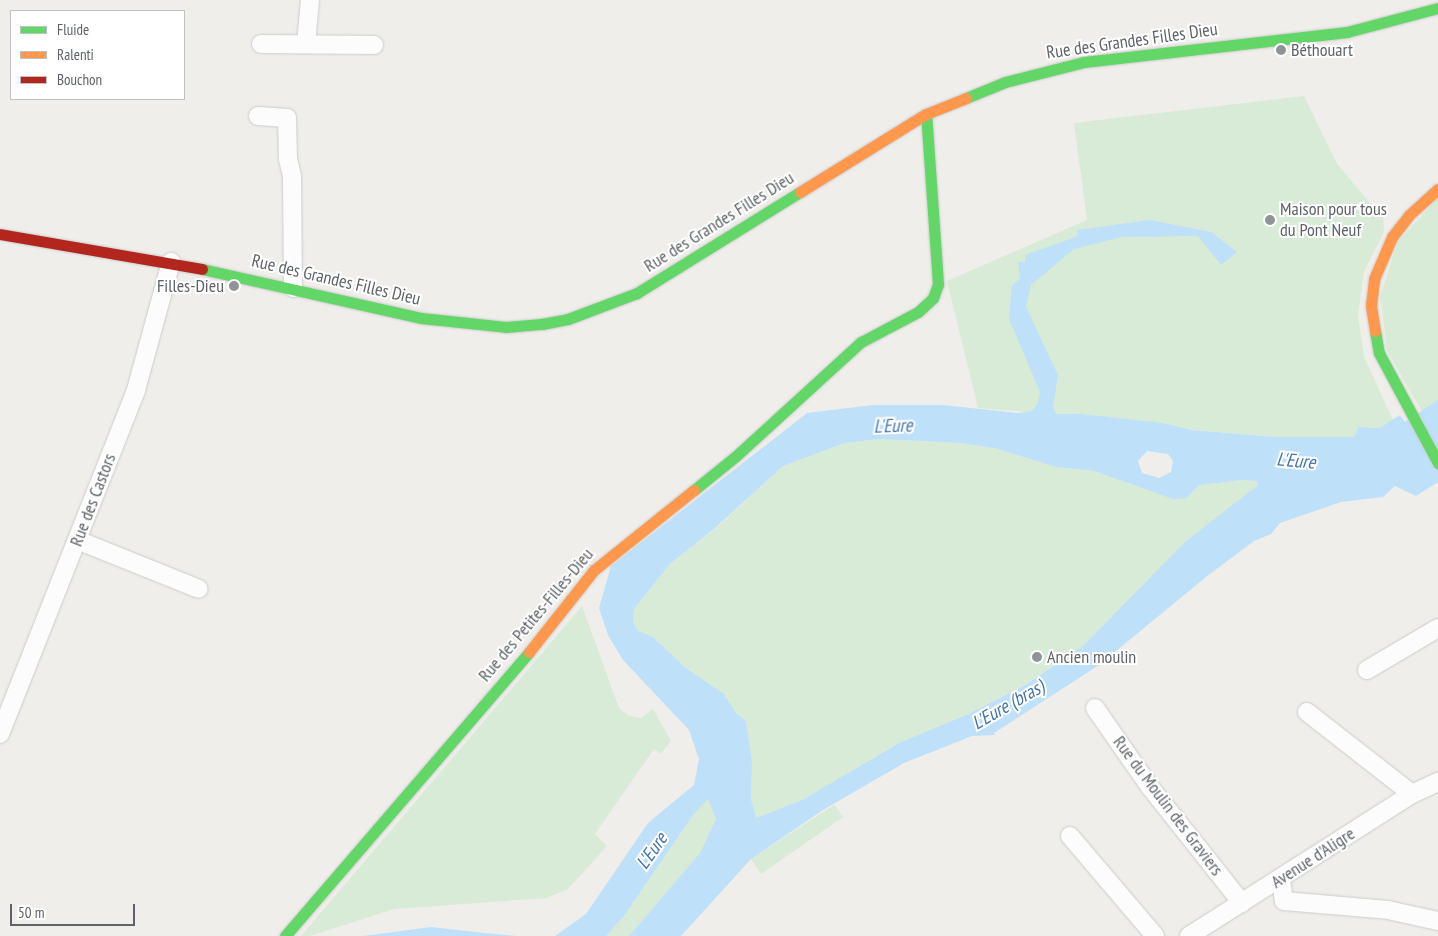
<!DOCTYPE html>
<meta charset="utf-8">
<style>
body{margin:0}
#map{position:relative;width:1438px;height:936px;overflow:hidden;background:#efeeea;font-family:"PT Sans Narrow",sans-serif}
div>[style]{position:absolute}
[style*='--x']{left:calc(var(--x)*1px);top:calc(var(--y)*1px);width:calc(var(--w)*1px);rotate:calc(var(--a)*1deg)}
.green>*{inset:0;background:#d8ebd6}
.water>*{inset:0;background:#bfe0f9}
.roads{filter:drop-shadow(0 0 1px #cbcccc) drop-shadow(0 0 1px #cbcccc)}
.street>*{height:18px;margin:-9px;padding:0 9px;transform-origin:9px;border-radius:9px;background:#fdfcfc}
.fast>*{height:11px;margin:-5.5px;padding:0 5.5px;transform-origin:5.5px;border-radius:5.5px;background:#63d668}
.slow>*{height:11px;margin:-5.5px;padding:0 5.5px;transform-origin:5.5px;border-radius:5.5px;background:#ff974d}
.jam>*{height:11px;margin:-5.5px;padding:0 5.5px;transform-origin:5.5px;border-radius:5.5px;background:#b3261e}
.dots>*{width:14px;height:14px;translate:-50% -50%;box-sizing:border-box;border:2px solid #fff;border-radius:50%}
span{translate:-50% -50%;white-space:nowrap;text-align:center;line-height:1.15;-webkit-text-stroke:4px #fff;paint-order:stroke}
.street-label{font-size:18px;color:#5f6368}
.poi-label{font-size:18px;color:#5f6368}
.left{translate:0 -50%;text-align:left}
.right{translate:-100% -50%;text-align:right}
.water-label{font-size:19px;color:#4174aa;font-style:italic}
.legend{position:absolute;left:10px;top:10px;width:175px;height:90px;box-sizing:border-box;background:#fff;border:1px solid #bfc1c3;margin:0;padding:6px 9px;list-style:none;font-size:15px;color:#5f6368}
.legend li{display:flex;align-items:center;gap:10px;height:25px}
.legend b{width:25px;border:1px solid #bfc1c3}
.scale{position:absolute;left:10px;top:904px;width:125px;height:22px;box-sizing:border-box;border:2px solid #5f6368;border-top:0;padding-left:6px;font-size:15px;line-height:18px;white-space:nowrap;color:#5f6368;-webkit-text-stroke:4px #fff;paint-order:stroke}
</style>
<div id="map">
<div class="green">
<i style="clip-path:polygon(1304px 96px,1337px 164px,1383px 218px,1384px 232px,1364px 272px,1358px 314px,1364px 357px,1393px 420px,1380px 428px,1358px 427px,1354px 437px,1276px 437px,1192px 430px,1163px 423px,978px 408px,947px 281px,1087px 220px,1074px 123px)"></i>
<i style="clip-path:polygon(1438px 198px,1438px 401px,1422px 412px,1387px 350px,1380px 296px,1398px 242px)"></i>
<i style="clip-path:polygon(879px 439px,960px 443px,994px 448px,1056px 467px,1094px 471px,1152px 492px,1191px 494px,1200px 485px,1243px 480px,1258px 481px,1258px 485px,1157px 572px,1083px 646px,1024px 685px,966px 715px,901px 742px,802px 800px,755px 819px,751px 799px,752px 762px,746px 721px,736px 713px,724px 694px,686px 668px,653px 637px,638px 631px,633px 621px,634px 609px,670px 564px,715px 529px,783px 466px,845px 443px)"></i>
<i style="clip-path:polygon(582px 606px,619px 708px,629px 716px,641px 718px,653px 709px,671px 741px,661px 754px,654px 749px,595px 834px,607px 846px,568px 889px,547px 898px,394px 909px,310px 936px,301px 936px)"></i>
<i style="clip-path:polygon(708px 799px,716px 819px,700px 853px,629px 936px,606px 936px,624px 916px,693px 815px)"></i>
<i style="clip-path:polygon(834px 805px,843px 817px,761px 874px,751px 859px)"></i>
</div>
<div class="water">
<i style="clip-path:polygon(evenodd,1150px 220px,1211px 232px,1237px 252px,1221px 265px,1198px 236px,1122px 237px,1074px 249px,1031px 285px,1026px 307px,1058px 375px,1053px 407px,1056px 414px,1080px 414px,1163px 423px,1192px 430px,1276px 437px,1354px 437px,1358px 427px,1380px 428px,1400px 415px,1405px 422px,1438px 400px,1438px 482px,1416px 496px,1395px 486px,1383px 497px,1341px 502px,1280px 523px,1271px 534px,1254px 541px,1206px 577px,1099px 665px,994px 733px,995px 735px,972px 736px,904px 763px,823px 810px,751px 859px,681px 936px,629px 936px,700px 853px,716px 819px,708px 799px,693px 815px,624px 916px,606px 936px,555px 936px,586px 914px,648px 823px,694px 785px,699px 759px,689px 730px,623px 660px,608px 635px,599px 608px,611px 566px,807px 413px,873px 405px,943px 405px,1018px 413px,1032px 411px,1038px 403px,1040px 392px,1009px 319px,1012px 285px,1020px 279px,1018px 262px,1025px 262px,1025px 255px,1078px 236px,1077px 230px,1150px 220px,879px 439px,960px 443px,994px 448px,1056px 467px,1094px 471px,1173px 499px,1186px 498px,1200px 485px,1243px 480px,1257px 481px,1258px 485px,1185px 542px,1083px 646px,1025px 685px,966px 715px,901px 742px,802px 800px,756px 818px,751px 799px,752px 762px,746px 721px,736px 713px,724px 694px,686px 668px,653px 637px,638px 631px,633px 621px,634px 609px,670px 564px,714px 529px,783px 466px,845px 443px,879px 439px,1150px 220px,1147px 451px,1168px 454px,1173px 461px,1171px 472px,1159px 478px,1142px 473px,1138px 461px,1147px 451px)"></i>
<i style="clip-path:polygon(431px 927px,484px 933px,517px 936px,363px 936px)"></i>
</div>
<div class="roads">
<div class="street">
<i style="--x:261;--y:44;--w:113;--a:0.5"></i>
<i style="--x:306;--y:44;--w:44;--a:-84.8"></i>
<i style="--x:258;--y:116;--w:29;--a:4"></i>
<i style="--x:287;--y:118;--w:41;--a:88.6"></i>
<i style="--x:288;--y:159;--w:18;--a:77"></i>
<i style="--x:292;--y:177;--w:111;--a:89.5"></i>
<i style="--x:77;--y:540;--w:131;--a:21.9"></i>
<i style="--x:1367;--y:670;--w:82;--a:-30.6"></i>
<i style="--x:1095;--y:708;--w:96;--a:55.2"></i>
<i style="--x:1150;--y:787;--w:148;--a:51.6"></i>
<i style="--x:1307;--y:712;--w:133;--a:38"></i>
<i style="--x:0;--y:734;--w:370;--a:-68.4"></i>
<i style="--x:136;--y:390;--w:133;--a:-74.7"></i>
<i style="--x:1070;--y:836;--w:131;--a:49.6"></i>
<i style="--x:1281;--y:880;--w:21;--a:82"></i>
<i style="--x:1284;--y:901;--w:104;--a:4.9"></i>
<i style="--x:1388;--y:910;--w:51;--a:12.4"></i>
<i style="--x:1189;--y:936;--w:264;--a:-32.5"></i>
<i style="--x:1412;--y:794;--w:29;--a:-25"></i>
</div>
<div class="fast">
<i style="--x:966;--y:98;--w:42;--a:-22.3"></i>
<i style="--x:1005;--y:82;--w:81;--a:-14.2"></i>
<i style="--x:1084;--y:62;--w:265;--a:-6.5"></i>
<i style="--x:1347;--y:32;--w:94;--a:-14.8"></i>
<i style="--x:202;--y:269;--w:224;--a:12.6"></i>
<i style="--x:421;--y:318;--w:85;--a:6"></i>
<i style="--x:506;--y:327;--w:36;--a:-5"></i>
<i style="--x:542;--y:324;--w:26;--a:-11"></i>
<i style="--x:568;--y:319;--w:74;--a:-20.6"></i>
<i style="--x:637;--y:293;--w:192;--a:-31.8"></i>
<i style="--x:1375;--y:331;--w:22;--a:80"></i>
<i style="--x:1379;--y:353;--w:125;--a:61.8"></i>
<i style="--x:694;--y:490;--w:54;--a:-39"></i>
<i style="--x:736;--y:456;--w:169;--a:-42.4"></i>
<i style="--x:861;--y:342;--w:64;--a:-27.8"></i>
<i style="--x:918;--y:312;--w:21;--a:-43"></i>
<i style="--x:933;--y:298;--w:15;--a:-70"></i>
<i style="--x:938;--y:284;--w:170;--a:-94"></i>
<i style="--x:285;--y:936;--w:374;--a:-49.3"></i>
</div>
<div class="slow">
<i style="--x:800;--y:192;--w:148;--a:-31.8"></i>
<i style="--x:926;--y:114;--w:43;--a:-21.8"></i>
<i style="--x:1375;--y:331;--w:26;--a:-99"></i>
<i style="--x:1371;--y:305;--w:26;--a:-83"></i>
<i style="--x:1374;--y:279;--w:46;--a:-66.8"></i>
<i style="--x:1392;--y:237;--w:28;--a:-52"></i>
<i style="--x:1409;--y:215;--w:39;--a:-42"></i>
<i style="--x:529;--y:652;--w:105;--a:-51.6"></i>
<i style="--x:594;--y:570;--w:128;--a:-38.7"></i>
</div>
<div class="jam">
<i style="--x:0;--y:234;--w:205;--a:9.8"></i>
</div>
</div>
<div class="dots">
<i style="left:1281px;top:50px;background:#919496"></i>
<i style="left:1270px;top:220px;background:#919496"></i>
<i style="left:234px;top:286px;background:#919496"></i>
<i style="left:1037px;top:657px;background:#919496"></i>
</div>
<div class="street-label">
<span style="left:1132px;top:41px;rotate:-8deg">Rue des Grandes Filles Dieu</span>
<span style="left:719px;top:222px;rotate:-32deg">Rue des Grandes Filles Dieu</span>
<span style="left:336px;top:280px;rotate:13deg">Rue des Grandes Filles Dieu</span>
<span style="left:93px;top:500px;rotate:-69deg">Rue des Castors</span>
<span style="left:536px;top:615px;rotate:-50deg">Rue des Petites-Filles-Dieu</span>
<span style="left:1168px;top:806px;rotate:53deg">Rue du Moulin des Graviers</span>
<span style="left:1313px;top:858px;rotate:-33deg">Avenue d'Aligre</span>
</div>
<div class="poi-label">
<span class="left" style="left:1291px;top:50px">Béthouart</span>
<span class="left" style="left:1280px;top:220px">Maison pour tous<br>du Pont Neuf</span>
<span class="right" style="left:224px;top:286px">Filles-Dieu</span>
<span class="left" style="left:1047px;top:657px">Ancien moulin</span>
</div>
<div class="water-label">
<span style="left:893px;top:426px;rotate:-2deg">L'Eure</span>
<span style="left:1296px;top:461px;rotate:5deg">L'Eure</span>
<span style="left:1008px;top:705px;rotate:-30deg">L'Eure (bras)</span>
<span style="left:652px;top:851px;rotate:-55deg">L'Eure</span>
</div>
<ul class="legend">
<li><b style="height:6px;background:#63d668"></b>Fluide</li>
<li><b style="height:6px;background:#ff974d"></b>Ralenti</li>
<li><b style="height:6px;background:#b3261e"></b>Bouchon</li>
</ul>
<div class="scale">50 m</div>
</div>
